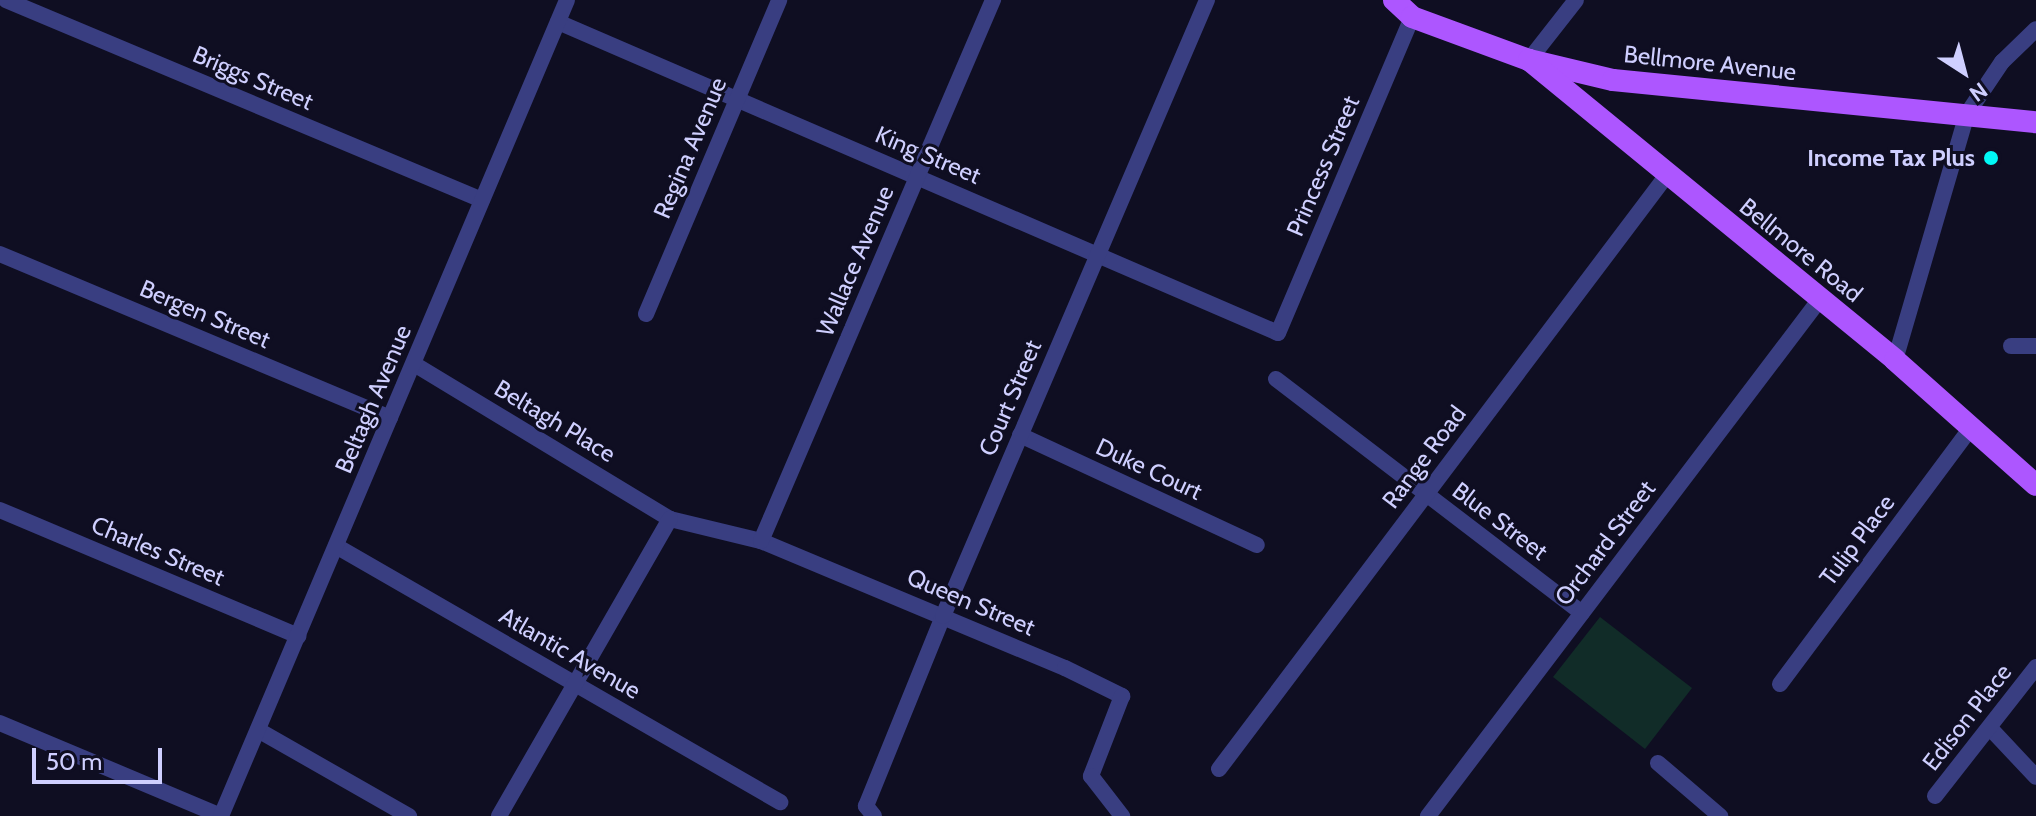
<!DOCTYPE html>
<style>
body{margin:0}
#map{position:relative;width:2036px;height:816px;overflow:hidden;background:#0f0e22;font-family:Cabin,sans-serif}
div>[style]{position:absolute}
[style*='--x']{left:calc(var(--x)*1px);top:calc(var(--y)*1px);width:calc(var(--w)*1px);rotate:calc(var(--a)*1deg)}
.green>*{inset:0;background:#112c28}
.minor>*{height:16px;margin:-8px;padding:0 8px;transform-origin:8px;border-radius:8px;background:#393e81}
.major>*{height:22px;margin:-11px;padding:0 11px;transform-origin:11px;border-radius:11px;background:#ad56ff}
.dots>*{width:22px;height:22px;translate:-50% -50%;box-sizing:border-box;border:4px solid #0f0e22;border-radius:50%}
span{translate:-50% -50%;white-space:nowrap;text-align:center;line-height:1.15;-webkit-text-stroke:6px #0f0e22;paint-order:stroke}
.street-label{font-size:24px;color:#cfcfff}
.poi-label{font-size:24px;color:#cfcfff;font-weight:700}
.right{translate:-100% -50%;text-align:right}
.north{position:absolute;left:1924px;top:32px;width:80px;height:80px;-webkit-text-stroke:6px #0f0e22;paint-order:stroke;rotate:144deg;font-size:22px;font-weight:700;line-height:32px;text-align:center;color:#cfcfff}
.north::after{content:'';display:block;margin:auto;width:28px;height:36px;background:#cfcfff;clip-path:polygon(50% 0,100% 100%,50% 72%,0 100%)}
.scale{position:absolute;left:32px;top:748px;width:130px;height:36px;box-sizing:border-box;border:4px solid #cfcfff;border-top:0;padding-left:10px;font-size:24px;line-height:28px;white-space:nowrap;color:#cfcfff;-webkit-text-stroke:6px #0f0e22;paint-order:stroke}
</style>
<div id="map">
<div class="green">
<i style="clip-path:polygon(1600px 617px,1692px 688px,1645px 749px,1553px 677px)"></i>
</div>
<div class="minor">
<i style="--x:6;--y:0;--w:516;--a:22.79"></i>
<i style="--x:558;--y:22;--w:784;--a:23.36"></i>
<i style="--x:1278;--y:333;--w:343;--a:-67"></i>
<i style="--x:1529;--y:60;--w:76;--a:-51.9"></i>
<i style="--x:0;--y:254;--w:423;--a:22.8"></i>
<i style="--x:646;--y:314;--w:341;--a:-67"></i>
<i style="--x:2011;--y:346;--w:25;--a:0"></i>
<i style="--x:1895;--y:360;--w:256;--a:-73.7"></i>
<i style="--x:1967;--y:114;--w:63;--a:-56.1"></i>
<i style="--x:2002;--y:62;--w:47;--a:-44.1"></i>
<i style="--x:414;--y:364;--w:299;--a:31.2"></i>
<i style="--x:670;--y:519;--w:94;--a:13.6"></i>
<i style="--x:761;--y:541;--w:329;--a:22.7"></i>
<i style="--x:1065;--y:668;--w:64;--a:26.2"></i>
<i style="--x:1122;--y:696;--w:86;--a:111.2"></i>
<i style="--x:1091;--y:776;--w:51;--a:52.2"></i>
<i style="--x:1276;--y:379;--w:385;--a:37.4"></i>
<i style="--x:1020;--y:435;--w:261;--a:24.9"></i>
<i style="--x:0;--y:510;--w:324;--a:22.9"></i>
<i style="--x:761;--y:541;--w:589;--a:-66.79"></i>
<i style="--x:336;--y:546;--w:513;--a:29.97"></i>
<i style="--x:1780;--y:684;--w:322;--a:-53.3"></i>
<i style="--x:0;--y:723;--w:240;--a:22.8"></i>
<i style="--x:1990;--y:728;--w:67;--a:46.8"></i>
<i style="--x:258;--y:730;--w:174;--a:29.7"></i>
<i style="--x:1658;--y:763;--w:82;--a:40.5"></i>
<i style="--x:1219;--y:769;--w:744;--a:-52.98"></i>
<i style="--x:1935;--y:796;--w:164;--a:-51.9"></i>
<i style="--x:221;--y:816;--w:886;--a:-67.02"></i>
<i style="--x:499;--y:816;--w:343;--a:-60.1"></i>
<i style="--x:874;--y:816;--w:13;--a:-129"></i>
<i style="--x:866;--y:806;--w:205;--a:-67.9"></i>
<i style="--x:943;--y:616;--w:670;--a:-66.8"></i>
<i style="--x:1428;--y:816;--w:649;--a:-52.83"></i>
</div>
<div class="major">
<i style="--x:1394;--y:0;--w:25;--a:43"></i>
<i style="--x:1412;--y:17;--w:125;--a:20.2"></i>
<i style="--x:1529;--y:60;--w:86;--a:13.4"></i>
<i style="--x:1613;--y:80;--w:425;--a:5.7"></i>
<i style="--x:1529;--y:60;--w:473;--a:39.3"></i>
<i style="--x:1895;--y:360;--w:188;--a:41.6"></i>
</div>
<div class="dots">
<i style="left:1991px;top:158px;background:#01f9f6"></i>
</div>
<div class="street-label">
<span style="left:1710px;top:63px;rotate:6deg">Bellmore Avenue</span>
<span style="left:253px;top:78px;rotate:23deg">Briggs Street</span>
<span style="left:690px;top:148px;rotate:-67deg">Regina Avenue</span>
<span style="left:928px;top:155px;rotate:23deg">King Street</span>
<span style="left:1323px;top:166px;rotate:-67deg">Princess Street</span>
<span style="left:1801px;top:250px;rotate:39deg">Bellmore Road</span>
<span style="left:855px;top:261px;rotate:-67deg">Wallace Avenue</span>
<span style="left:205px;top:314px;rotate:23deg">Bergen Street</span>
<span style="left:1010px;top:398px;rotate:-67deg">Court Street</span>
<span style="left:373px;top:399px;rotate:-67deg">Beltagh Avenue</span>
<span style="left:555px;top:421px;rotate:31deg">Beltagh Place</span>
<span style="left:1424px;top:457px;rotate:-53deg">Range Road</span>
<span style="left:1149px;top:469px;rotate:25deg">Duke Court</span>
<span style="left:1500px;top:521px;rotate:37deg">Blue Street</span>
<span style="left:1857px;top:540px;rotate:-53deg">Tulip Place</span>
<span style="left:1605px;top:543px;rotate:-53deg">Orchard Street</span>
<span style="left:158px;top:551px;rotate:23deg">Charles Street</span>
<span style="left:971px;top:602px;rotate:23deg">Queen Street</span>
<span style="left:570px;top:653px;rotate:30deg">Atlantic Avenue</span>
<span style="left:1967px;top:717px;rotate:-52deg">Edison Place</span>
</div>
<div class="poi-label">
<span class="right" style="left:1975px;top:158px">Income Tax Plus</span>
</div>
<div class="north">N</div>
<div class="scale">50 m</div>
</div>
